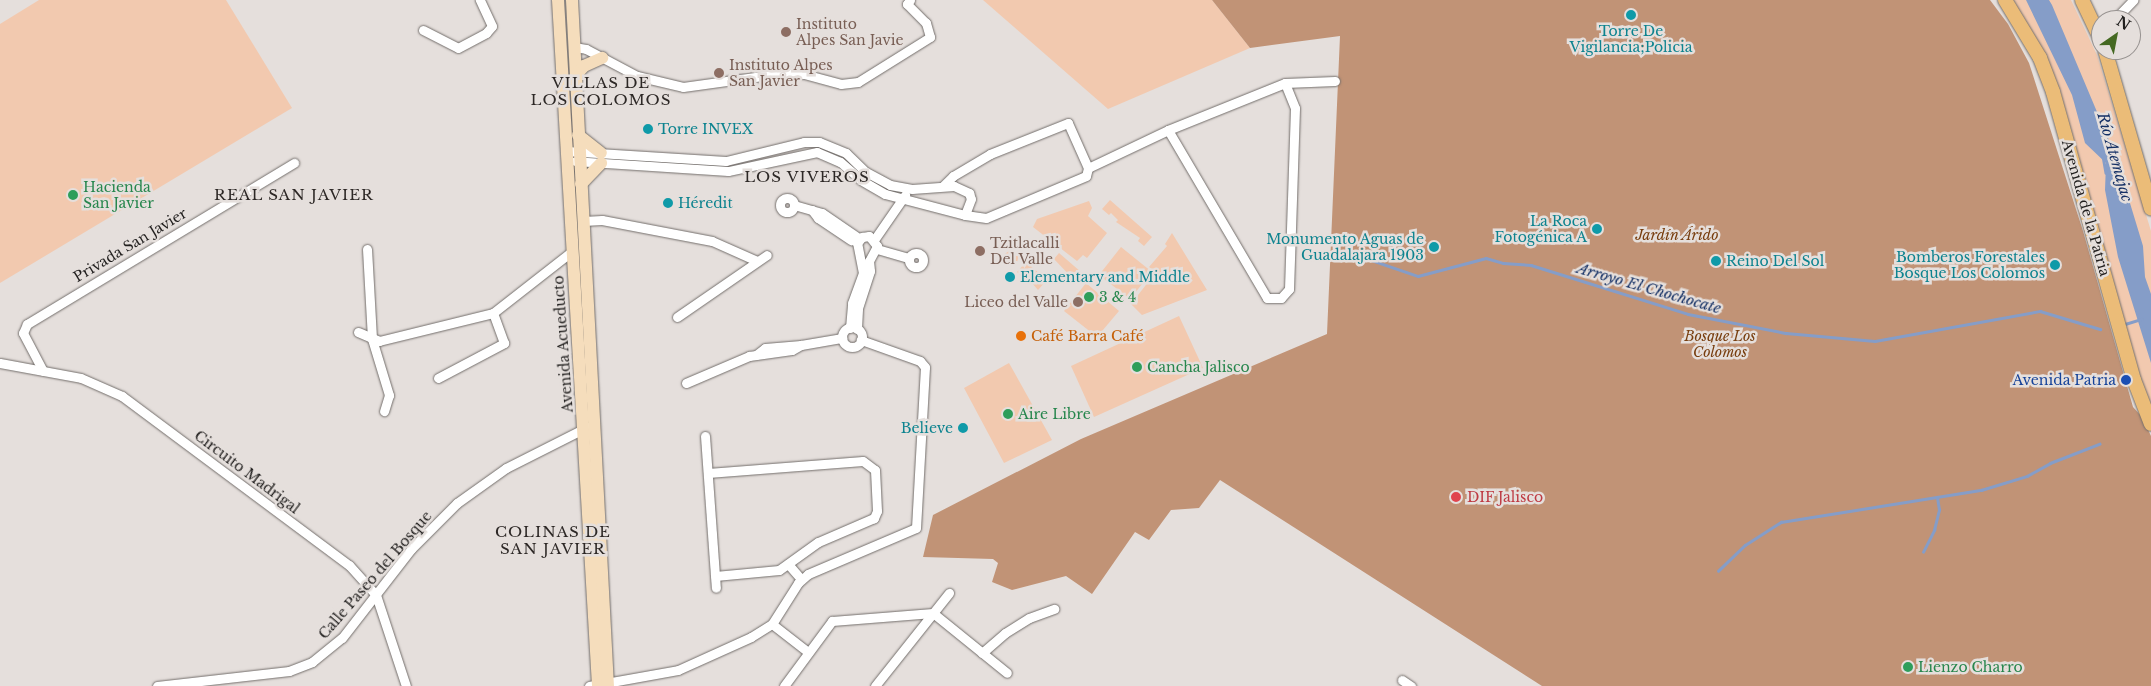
<!DOCTYPE html>
<meta charset="utf-8">
<style>
body{margin:0}
#map{position:relative;width:2151px;height:686px;overflow:hidden;background:#e5dfdc;font-family:"Libre Baskerville",serif}
div>[style]{position:absolute}
[style*='--x']{left:calc(var(--x)*1px);top:calc(var(--y)*1px);width:calc(var(--w)*1px);rotate:calc(var(--a)*1deg)}
.green>*{inset:0;background:#f2c9af}
.round{border-radius:50%}
.forest>*{inset:0;background:#c19376}
.water>*{inset:0;background:#859dc8}
.stream>*{height:2.5px;margin:-1.25px;padding:0 1.25px;transform-origin:1.25px;border-radius:1.25px;background:#859dc8}
.roads{filter:drop-shadow(0 0 1px #736e6b) drop-shadow(0 0 1px #736e6b)}
.minor>*{height:9px;margin:-4.5px;padding:0 4.5px;transform-origin:4.5px;border-radius:4.5px;background:#fff}
.minor>.ring{margin:-4.5px;padding:0;box-sizing:content-box;background:none;border:9px solid #fff;border-radius:50%}
.secondary>*{height:12px;margin:-6px;padding:0 6px;transform-origin:6px;border-radius:6px;background:#f5ddbc}
.primary>*{height:14px;margin:-7px;padding:0 7px;transform-origin:7px;border-radius:7px;background:#ebbc78}
.dots>*{width:14px;height:14px;translate:-50% -50%;box-sizing:border-box;border:2px solid #e5dfdc;border-radius:50%}
span{translate:-50% -50%;white-space:nowrap;text-align:center;line-height:1.15;-webkit-text-stroke:5px #e5dfdc;paint-order:stroke}
.education-label{font-size:14px;color:#785e54}
.left{translate:0 -50%;text-align:left}
.right{translate:-100% -50%;text-align:right}
.culture-label{font-size:14px;color:#0d838f}
.leisure-label{font-size:14px;color:#27864d}
.street-label{font-size:14px;color:#211f1e}
.park-label{font-size:14px;color:#783e0f;font-style:italic}
.food-label{font-size:14px;color:#c56008}
.transit-label{font-size:14px;color:#164399}
.health-label{font-size:14px;color:#be3a42}
.neighbourhood-label{font-size:15px;color:#2d2826;letter-spacing:1px}
.water-label{font-size:15px;color:#143065;font-style:italic}
.north{position:absolute;left:2091px;top:10px;width:50px;height:50px;box-sizing:border-box;background:#e5dfdc;border:1px solid #979290;border-radius:50%;rotate:33deg;font-size:14px;font-weight:700;line-height:20px;text-align:center;color:#211f1e}
.north::after{content:'';display:block;margin:auto;width:18px;height:22px;background:#456922;clip-path:polygon(50% 0,100% 100%,50% 72%,0 100%)}
</style>
<div id="map">
<div class="green">
<i style="clip-path:polygon(39px 0,226px 0,292px 108px,0 283px,0 24px)"></i>
<i style="clip-path:polygon(983px 0,1212px 0,1250px 48px,1108px 109px)"></i>
<i style="clip-path:polygon(2007px 0,2071px 0,2097px 55px,2151px 231px,2151px 414px,2076px 155px)"></i>
<i style="clip-path:polygon(1110px 200px,1152px 237px,1144px 246px,1138px 241px,1140px 238px,1116px 222px,1118px 220px,1111px 213px,1109px 215px,1102px 209px)"></i>
<i style="clip-path:polygon(1089px 201px,1092px 208px,1088px 216px,1107px 233px,1087px 258px,1083px 255px,1077px 261px,1033px 227px,1037px 219px)"></i>
<i style="clip-path:polygon(1172px 233px,1207px 290px,1142px 315px,1131px 304px,1156px 272px,1149px 267px,1167px 246px,1165px 244px)"></i>
<i style="clip-path:polygon(1121px 247px,1152px 272px,1130px 299px,1099px 275px)"></i>
<i class="round" style="left:1004px;top:251px;width:14px;height:14px"></i>
<i style="clip-path:polygon(1059px 253px,1081px 272px,1074px 280px,1054px 259px)"></i>
<i style="clip-path:polygon(1026px 262px,1047px 280px,1038px 290px,1026px 276px,1024px 278px,1017px 272px)"></i>
<i style="clip-path:polygon(1086px 283px,1119px 311px,1097px 337px,1064px 311px)"></i>
<i style="clip-path:polygon(1179px 316px,1203px 368px,1094px 417px,1071px 366px)"></i>
<i style="clip-path:polygon(1009px 363px,1052px 440px,1004px 463px,964px 388px)"></i>
</div>
<div class="forest">
<i style="clip-path:polygon(1212px 0,1990px 0,2008px 24px,2029px 63px,2083px 231px,2133px 407px,2142px 417px,2151px 436px,2151px 686px,1542px 686px,1220px 480px,1199px 508px,1171px 510px,1149px 540px,1135px 532px,1092px 594px,1066px 576px,1012px 590px,992px 582px,998px 563px,993px 559px,923px 557px,933px 515px,1081px 439px,1327px 334px,1340px 36px,1250px 48px)"></i>
</div>
<div class="water">
<i style="clip-path:polygon(2026px 0,2049px 0,2052px 5px,2116px 157px,2143px 246px,2145px 277px,2151px 294px,2151px 363px,2118px 257px,2105px 190px,2106px 163px,2085px 143px,2072px 95px)"></i>
</div>
<div class="stream">
<i style="--x:2103;--y:156;--w:17;--a:80"></i>
<i style="--x:1345;--y:251;--w:77;--a:18.9"></i>
<i style="--x:1418;--y:276;--w:70;--a:-14.8"></i>
<i style="--x:1486;--y:258;--w:18;--a:16"></i>
<i style="--x:1503;--y:263;--w:28;--a:4"></i>
<i style="--x:1531;--y:265;--w:164;--a:17.3"></i>
<i style="--x:1688;--y:314;--w:100;--a:11"></i>
<i style="--x:1786;--y:333;--w:89;--a:5.1"></i>
<i style="--x:1875;--y:341;--w:168;--a:-10.3"></i>
<i style="--x:2040;--y:311;--w:63;--a:16.7"></i>
<i style="--x:2125;--y:324;--w:17;--a:-17"></i>
<i style="--x:1923;--y:552;--w:25;--a:-63"></i>
<i style="--x:1934;--y:530;--w:21;--a:-76"></i>
<i style="--x:1939;--y:510;--w:12;--a:-99"></i>
<i style="--x:1718;--y:571;--w:37;--a:-44"></i>
<i style="--x:1745;--y:545;--w:43;--a:-32.6"></i>
<i style="--x:1781;--y:522;--w:203;--a:-9.1"></i>
<i style="--x:1981;--y:490;--w:48;--a:-16.9"></i>
<i style="--x:2027;--y:476;--w:26;--a:-29"></i>
<i style="--x:2050;--y:463;--w:53;--a:-21.2"></i>
</div>
<div class="roads">
<div class="minor">
<i style="--x:2114;--y:20;--w:28;--a:-46"></i>
<i style="--x:423;--y:30;--w:39;--a:27"></i>
<i style="--x:458;--y:48;--w:32;--a:-28"></i>
<i style="--x:486;--y:33;--w:9;--a:-49"></i>
<i style="--x:492;--y:26;--w:29;--a:-115"></i>
<i style="--x:574;--y:47;--w:12;--a:9"></i>
<i style="--x:586;--y:49;--w:58;--a:27.9"></i>
<i style="--x:637;--y:76;--w:47;--a:13.4"></i>
<i style="--x:683;--y:87;--w:102;--a:-7.9"></i>
<i style="--x:784;--y:73;--w:20;--a:3"></i>
<i style="--x:804;--y:74;--w:38;--a:15"></i>
<i style="--x:841;--y:84;--w:17;--a:-7"></i>
<i style="--x:858;--y:82;--w:85;--a:-32"></i>
<i style="--x:930;--y:37;--w:15;--a:-106"></i>
<i style="--x:926;--y:23;--w:27;--a:-135"></i>
<i style="--x:907;--y:4;--w:5;--a:-53"></i>
<i style="--x:1168;--y:130;--w:195;--a:59.5"></i>
<i style="--x:1267;--y:298;--w:14;--a:0"></i>
<i style="--x:1281;--y:298;--w:12;--a:-48"></i>
<i style="--x:1289;--y:289;--w:181;--a:-88.1"></i>
<i style="--x:1295;--y:108;--w:27;--a:-112"></i>
<i style="--x:566;--y:151;--w:160;--a:3.6"></i>
<i style="--x:726;--y:161;--w:80;--a:-13.7"></i>
<i style="--x:804;--y:142;--w:15;--a:0"></i>
<i style="--x:819;--y:142;--w:29;--a:22"></i>
<i style="--x:846;--y:153;--w:28;--a:44"></i>
<i style="--x:866;--y:172;--w:27;--a:28"></i>
<i style="--x:890;--y:185;--w:22;--a:10"></i>
<i style="--x:912;--y:189;--w:42;--a:-4.1"></i>
<i style="--x:954;--y:186;--w:17;--a:25"></i>
<i style="--x:969;--y:193;--w:6;--a:72"></i>
<i style="--x:971;--y:199;--w:17;--a:111"></i>
<i style="--x:965;--y:215;--w:83;--a:-165.3"></i>
<i style="--x:885;--y:194;--w:28;--a:-150"></i>
<i style="--x:861;--y:180;--w:28;--a:-139"></i>
<i style="--x:840;--y:162;--w:25;--a:-157"></i>
<i style="--x:817;--y:152;--w:91;--a:167.9"></i>
<i style="--x:728;--y:171;--w:153;--a:-176.3"></i>
<i style="--x:1088;--y:168;--w:89;--a:-25.4"></i>
<i style="--x:1168;--y:130;--w:126;--a:-21.9"></i>
<i style="--x:1285;--y:83;--w:50;--a:-2.3"></i>
<i style="--x:943;--y:186;--w:14;--a:-45"></i>
<i style="--x:953;--y:176;--w:43;--a:-30.7"></i>
<i style="--x:990;--y:154;--w:84;--a:-21.7"></i>
<i style="--x:1068;--y:123;--w:49;--a:66"></i>
<i style="--x:1088;--y:168;--w:8;--a:104"></i>
<i style="--x:1086;--y:176;--w:108;--a:157.2"></i>
<i style="--x:986;--y:218;--w:21;--a:-172"></i>
<i class="ring" style="left:780px;top:198px;width:5px;height:5px"></i>
<i style="--x:794;--y:205;--w:29;--a:16"></i>
<i style="--x:822;--y:213;--w:46;--a:34.4"></i>
<i style="--x:812;--y:210;--w:10;--a:53"></i>
<i style="--x:818;--y:218;--w:40;--a:34"></i>
<i style="--x:583;--y:221;--w:19;--a:-3"></i>
<i style="--x:602;--y:220;--w:112;--a:10.8"></i>
<i style="--x:712;--y:241;--w:49;--a:24"></i>
<i style="--x:874;--y:240;--w:55;--a:-55.4"></i>
<i style="--x:367;--y:249;--w:90;--a:86.8"></i>
<i style="--x:372;--y:339;--w:59;--a:73.1"></i>
<i style="--x:389;--y:395;--w:17;--a:107"></i>
<i style="--x:877;--y:249;--w:33;--a:16"></i>
<i class="ring" style="left:909px;top:253px;width:5px;height:5px"></i>
<i style="--x:677;--y:317;--w:109;--a:-34.6"></i>
<i class="ring" style="left:842px;top:327px;width:11px;height:11px"></i>
<i style="--x:850;--y:328;--w:25;--a:-85"></i>
<i style="--x:852;--y:303;--w:32;--a:-70"></i>
<i style="--x:863;--y:273;--w:31;--a:-101"></i>
<i style="--x:857;--y:243;--w:8;--a:-50"></i>
<i style="--x:862;--y:237;--w:7;--a:-8"></i>
<i style="--x:869;--y:236;--w:13;--a:51"></i>
<i style="--x:877;--y:246;--w:17;--a:118"></i>
<i style="--x:869;--y:261;--w:10;--a:84"></i>
<i style="--x:870;--y:271;--w:40;--a:108"></i>
<i style="--x:858;--y:309;--w:20;--a:93"></i>
<i style="--x:358;--y:332;--w:23;--a:23"></i>
<i style="--x:379;--y:341;--w:117;--a:-13.8"></i>
<i style="--x:493;--y:313;--w:99;--a:-38"></i>
<i style="--x:756;--y:355;--w:11;--a:-38"></i>
<i style="--x:765;--y:348;--w:36;--a:-5"></i>
<i style="--x:0;--y:363;--w:82;--a:10.5"></i>
<i style="--x:81;--y:378;--w:45;--a:23.7"></i>
<i style="--x:122;--y:396;--w:283;--a:36.7"></i>
<i style="--x:349;--y:565;--w:40;--a:48"></i>
<i style="--x:376;--y:595;--w:96;--a:71.8"></i>
<i style="--x:43;--y:371;--w:43;--a:-117.8"></i>
<i style="--x:23;--y:333;--w:10;--a:-66"></i>
<i style="--x:27;--y:324;--w:312;--a:-31.1"></i>
<i style="--x:438;--y:378;--w:75;--a:-27.9"></i>
<i style="--x:504;--y:343;--w:32;--a:-110"></i>
<i style="--x:686;--y:383;--w:69;--a:-23.2"></i>
<i style="--x:749;--y:356;--w:43;--a:-7.9"></i>
<i style="--x:792;--y:350;--w:10;--a:-29"></i>
<i style="--x:801;--y:345;--w:42;--a:-9.7"></i>
<i style="--x:705;--y:436;--w:152;--a:85.9"></i>
<i style="--x:708;--y:473;--w:155;--a:-4.4"></i>
<i style="--x:863;--y:461;--w:15;--a:37"></i>
<i style="--x:875;--y:470;--w:41;--a:87.2"></i>
<i style="--x:877;--y:511;--w:8;--a:113"></i>
<i style="--x:874;--y:518;--w:61;--a:156.8"></i>
<i style="--x:818;--y:542;--w:48;--a:144.3"></i>
<i style="--x:779;--y:570;--w:64;--a:174.6"></i>
<i style="--x:788;--y:564;--w:20;--a:49"></i>
<i style="--x:772;--y:624;--w:46;--a:37.9"></i>
<i style="--x:982;--y:653;--w:30;--a:-41"></i>
<i style="--x:1005;--y:633;--w:28;--a:-32"></i>
<i style="--x:1029;--y:618;--w:27;--a:-20"></i>
<i style="--x:1402;--y:680;--w:11;--a:34"></i>
<i style="--x:157;--y:686;--w:133;--a:-6.5"></i>
<i style="--x:289;--y:671;--w:25;--a:-21"></i>
<i style="--x:312;--y:662;--w:38;--a:-39"></i>
<i style="--x:342;--y:638;--w:113;--a:-52.2"></i>
<i style="--x:411;--y:549;--w:65;--a:-45"></i>
<i style="--x:457;--y:503;--w:60;--a:-35.5"></i>
<i style="--x:506;--y:468;--w:91;--a:-26.8"></i>
<i style="--x:589;--y:686;--w:90;--a:-10.2"></i>
<i style="--x:678;--y:670;--w:80;--a:-24.3"></i>
<i style="--x:751;--y:637;--w:25;--a:-32"></i>
<i style="--x:772;--y:624;--w:49;--a:-57.6"></i>
<i style="--x:798;--y:583;--w:13;--a:-42"></i>
<i style="--x:808;--y:574;--w:117;--a:-23.1"></i>
<i style="--x:916;--y:528;--w:161;--a:-86.8"></i>
<i style="--x:925;--y:367;--w:8;--a:-130"></i>
<i style="--x:920;--y:361;--w:63;--a:-160.4"></i>
<i style="--x:784;--y:686;--w:81;--a:-53.6"></i>
<i style="--x:832;--y:621;--w:101;--a:-4.5"></i>
<i style="--x:933;--y:613;--w:95;--a:39"></i>
<i style="--x:875;--y:686;--w:119;--a:-51.5"></i>
</div>
<div class="secondary">
<i style="--x:558;--y:0;--w:687;--a:86.66"></i>
<i style="--x:572;--y:0;--w:687;--a:87"></i>
<i style="--x:576;--y:75;--w:12;--a:-48"></i>
<i style="--x:584;--y:66;--w:20;--a:-24"></i>
<i style="--x:578;--y:135;--w:29;--a:38"></i>
<i style="--x:581;--y:184;--w:29;--a:-46"></i>
</div>
<div class="primary">
<i style="--x:2005;--y:0;--w:68;--a:58.9"></i>
<i style="--x:2040;--y:58;--w:36;--a:69"></i>
<i style="--x:2053;--y:92;--w:299;--a:74.3"></i>
<i style="--x:2134;--y:380;--w:47;--a:68.9"></i>
<i style="--x:2082;--y:0;--w:44;--a:64.6"></i>
<i style="--x:2105;--y:50;--w:165;--a:73.8"></i>
</div>
</div>
<div class="dots">
<i style="left:1631px;top:15px;background:#0f9aa8"></i>
<i style="left:786px;top:32px;background:#8d6e63"></i>
<i style="left:719px;top:73px;background:#8d6e63"></i>
<i style="left:648px;top:129px;background:#0f9aa8"></i>
<i style="left:73px;top:195px;background:#2e9e5b"></i>
<i style="left:668px;top:203px;background:#0f9aa8"></i>
<i style="left:1597px;top:229px;background:#0f9aa8"></i>
<i style="left:1434px;top:247px;background:#0f9aa8"></i>
<i style="left:980px;top:251px;background:#8d6e63"></i>
<i style="left:1716px;top:261px;background:#0f9aa8"></i>
<i style="left:2055px;top:265px;background:#0f9aa8"></i>
<i style="left:1010px;top:277px;background:#0f9aa8"></i>
<i style="left:1089px;top:297px;background:#2e9e5b"></i>
<i style="left:1078px;top:302px;background:#8d6e63"></i>
<i style="left:1021px;top:336px;background:#e8710a"></i>
<i style="left:1137px;top:367px;background:#2e9e5b"></i>
<i style="left:2126px;top:380px;background:#1a4fb4"></i>
<i style="left:1008px;top:414px;background:#2e9e5b"></i>
<i style="left:963px;top:428px;background:#0f9aa8"></i>
<i style="left:1456px;top:497px;background:#e0444e"></i>
<i style="left:1908px;top:667px;background:#2e9e5b"></i>
</div>
<div class="education-label">
<span class="left" style="left:796px;top:32px">Instituto<br>Alpes San Javie</span>
<span class="left" style="left:729px;top:73px">Instituto Alpes<br>San Javier</span>
<span class="left" style="left:990px;top:251px">Tzitlacalli<br>Del Valle</span>
<span class="right" style="left:1068px;top:302px">Liceo del Valle</span>
</div>
<div class="culture-label">
<span style="left:1631px;top:39px">Torre De<br>Vigilancia;Policia</span>
<span class="left" style="left:658px;top:129px">Torre INVEX</span>
<span class="left" style="left:678px;top:203px">Héredit</span>
<span class="right" style="left:1587px;top:229px">La Roca<br>Fotogénica A</span>
<span class="right" style="left:1424px;top:247px">Monumento Aguas de<br>Guadalajara 1903</span>
<span class="right" style="left:2045px;top:265px">Bomberos Forestales<br>Bosque Los Colomos</span>
<span class="left" style="left:1726px;top:261px">Reino Del Sol</span>
<span class="left" style="left:1020px;top:277px">Elementary and Middle</span>
<span class="right" style="left:953px;top:428px">Believe</span>
</div>
<div class="leisure-label">
<span class="left" style="left:83px;top:195px">Hacienda<br>San Javier</span>
<span class="left" style="left:1099px;top:297px">3 &amp; 4</span>
<span class="left" style="left:1147px;top:367px">Cancha Jalisco</span>
<span class="left" style="left:1018px;top:414px">Aire Libre</span>
<span class="left" style="left:1918px;top:667px">Lienzo Charro</span>
</div>
<div class="street-label">
<span style="left:2086px;top:208px;rotate:74deg">Avenida de la Patria</span>
<span style="left:130px;top:245px;rotate:-31deg">Privada San Javier</span>
<span style="left:563px;top:344px;rotate:-94deg">Avenida Acueducto</span>
<span style="left:247px;top:472px;rotate:37deg">Circuito Madrigal</span>
<span style="left:375px;top:575px;rotate:-49deg">Calle Paseo del Bosque</span>
</div>
<div class="park-label">
<span style="left:1677px;top:235px">Jardín Árido</span>
<span style="left:1720px;top:344px">Bosque Los<br>Colomos</span>
</div>
<div class="food-label">
<span class="left" style="left:1031px;top:336px">Café Barra Café</span>
</div>
<div class="transit-label">
<span class="right" style="left:2116px;top:380px">Avenida Patria</span>
</div>
<div class="health-label">
<span class="left" style="left:1467px;top:497px">DIF Jalisco</span>
</div>
<div class="neighbourhood-label">
<span style="left:601px;top:91px">VILLAS DE<br>LOS COLOMOS</span>
<span style="left:807px;top:177px">LOS VIVEROS</span>
<span style="left:294px;top:195px">REAL SAN JAVIER</span>
<span style="left:553px;top:540px">COLINAS DE<br>SAN JAVIER</span>
</div>
<div class="water-label">
<span style="left:2115px;top:157px;rotate:74deg">Río Atemajac</span>
<span style="left:1649px;top:288px;rotate:16deg">Arroyo El Chochocate</span>
</div>
<div class="north">N</div>
</div>
